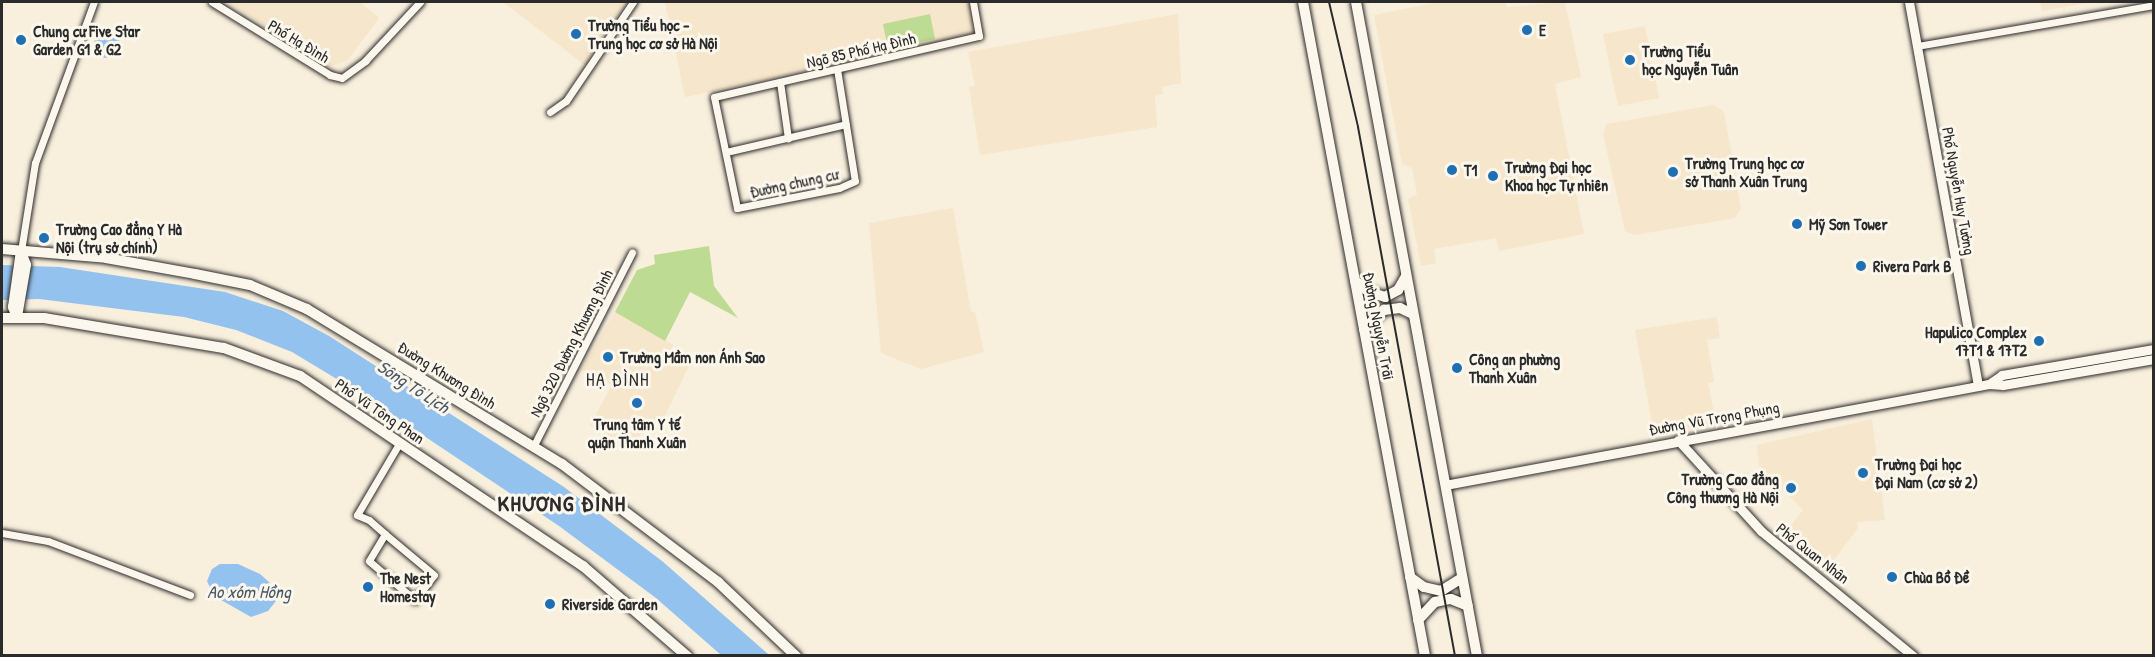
<!DOCTYPE html>
<meta charset="utf-8">
<style>
body{margin:0}
#map{position:relative;width:2155px;height:657px;overflow:hidden;background:#f9efdd;font-family:"Patrick Hand",sans-serif}
div>[style]{position:absolute}
[style*='--x']{left:calc(var(--x)*1px);top:calc(var(--y)*1px);width:calc(var(--w)*1px);rotate:calc(var(--a)*1deg)}
.built>*{inset:0;background:#f6e6cb}
.green>*{inset:0;background:#bedb93}
.water>*{inset:0;background:#94c2ee}
.round{border-radius:50%}
.roads{filter:drop-shadow(0 0 2px #2b2b2b) drop-shadow(0 0 2px #2b2b2b)}
.minor>*{height:7px;margin:-3.5px;padding:0 3.5px;transform-origin:3.5px;border-radius:3.5px;background:#fbf7ec}
.tertiary>*{height:9px;margin:-4.5px;padding:0 4.5px;transform-origin:4.5px;border-radius:4.5px;background:#fbf7ec}
.secondary>*{height:10px;margin:-5px;padding:0 5px;transform-origin:5px;border-radius:5px;background:#fbf7ec}
.primary>*{height:10px;margin:-5px;padding:0 5px;transform-origin:5px;border-radius:5px;background:#fbf7ec}
.rail>*{height:2px;margin:-1px;padding:0 1px;transform-origin:1px;border-radius:1px;background:#2b2b2b}
.dots>*{width:16px;height:16px;translate:-50% -50%;box-sizing:border-box;border:3px solid #fbf7ec;border-radius:50%}
span{translate:-50% -50%;white-space:nowrap;text-align:center;line-height:1.15;-webkit-text-stroke:6px #fbf7ec;paint-order:stroke}
.poi-label{font-size:16px;color:#2b2b2b;font-weight:700}
.left{translate:0 -50%;text-align:left}
.right{translate:-100% -50%;text-align:right}
.street-label{font-size:16px;color:#2b2b2b}
.neighbourhood-label{font-size:18px;color:#2b2b2b;letter-spacing:1.5px}
.water-label{font-size:18px;color:#4a5866;font-style:italic}
.district-label{font-size:22px;color:#2b2b2b;font-weight:700;letter-spacing:1.5px}
.frame{position:absolute;inset:0;border:3px solid #2b2b2b;pointer-events:none}
</style>
<div id="map">
<div class="built">
<i style="clip-path:polygon(227px 2px,360px 2px,379px 18px,348px 60px,328px 67px)"></i>
<i style="clip-path:polygon(503px 2px,627px 2px,586px 66px)"></i>
<i style="clip-path:polygon(665px 2px,972px 2px,978px 34px,685px 97px)"></i>
<i style="clip-path:polygon(1439px 2px,1506px 2px,1507px 7px,1565px 2px,1581px 77px,1555px 84px,1584px 234px,1499px 251px,1496px 238px,1434px 249px,1436px 263px,1421px 266px,1408px 199px,1417px 194px,1412px 168px,1402px 164px,1374px 15px)"></i>
<i style="clip-path:polygon(2040px 2px,2093px 2px,2042px 11px)"></i>
<i style="clip-path:polygon(1178px 14px,1181px 83px,1162px 87px,1163px 94px,1155px 96px,1157px 127px,980px 155px,969px 87px,975px 86px,968px 52px)"></i>
<i style="clip-path:polygon(1645px 26px,1659px 98px,1618px 106px,1603px 34px)"></i>
<i style="clip-path:polygon(1714px 105px,1724px 112px,1741px 209px,1735px 218px,1635px 235px,1625px 231px,1603px 134px,1607px 124px)"></i>
<i style="clip-path:polygon(953px 208px,971px 312px,975px 312px,984px 352px,921px 369px,881px 353px,869px 223px)"></i>
<i style="clip-path:polygon(615px 312px,682px 350px,677px 359px,689px 366px,659px 428px,647px 422px,637px 441px,621px 433px,616px 440px,590px 425px,612px 385px,581px 369px)"></i>
<i style="clip-path:polygon(1717px 317px,1720px 338px,1707px 340px,1714px 382px,1708px 383px,1716px 423px,1654px 434px,1635px 330px)"></i>
<i style="clip-path:polygon(1872px 419px,1885px 520px,1857px 522px,1858px 528px,1830px 565px,1787px 530px,1803px 510px,1759px 466px,1757px 445px)"></i>
</div>
<div class="green">
<i style="clip-path:polygon(930px 14px,935px 39px,888px 49px,883px 24px)"></i>
<i style="clip-path:polygon(709px 246px,714px 286px,738px 318px,690px 292px,665px 341px,615px 312px,637px 270px,655px 264px,654px 255px)"></i>
</div>
<div class="water">
<i class="round" style="left:94px;top:32px;width:26px;height:26px"></i>
<i style="clip-path:polygon(2px 265px,60px 267px,225px 292px,283px 311px,329px 336px,564px 487px,662px 561px,769px 655px,721px 655px,656px 598px,559px 526px,355px 390px,292px 352px,236px 330px,184px 317px,39px 299px,2px 300px)"></i>
<i style="clip-path:polygon(220px 564px,238px 564px,260px 574px,279px 591px,276px 601px,268px 611px,251px 617px,214px 596px,207px 581px,212px 569px)"></i>
</div>
<div class="roads">
<div class="minor">
<i style="--x:212;--y:2;--w:139;--a:31.7"></i>
<i style="--x:330;--y:75;--w:12;--a:14"></i>
<i style="--x:342;--y:78;--w:29;--a:-36"></i>
<i style="--x:365;--y:61;--w:81;--a:-47"></i>
<i style="--x:1917;--y:46;--w:241;--a:-9.8"></i>
<i style="--x:837;--y:69;--w:113;--a:80.9"></i>
<i style="--x:855;--y:181;--w:17;--a:156"></i>
<i style="--x:839;--y:188;--w:104;--a:168.9"></i>
<i style="--x:737;--y:208;--w:113;--a:-101.7"></i>
<i style="--x:714;--y:97;--w:272;--a:-13"></i>
<i style="--x:979;--y:36;--w:35;--a:-100"></i>
<i style="--x:780;--y:82;--w:57;--a:81.9"></i>
<i style="--x:550;--y:112;--w:19;--a:-35"></i>
<i style="--x:566;--y:101;--w:120;--a:-55.9"></i>
<i style="--x:726;--y:152;--w:123;--a:-13.1"></i>
<i style="--x:21;--y:251;--w:89;--a:-81"></i>
<i style="--x:35;--y:163;--w:171;--a:-69.9"></i>
<i style="--x:534;--y:445;--w:216;--a:-63"></i>
<i style="--x:2;--y:533;--w:47;--a:9.9"></i>
<i style="--x:48;--y:541;--w:152;--a:20.8"></i>
<i style="--x:385;--y:534;--w:31;--a:121"></i>
<i style="--x:369;--y:561;--w:60;--a:40.3"></i>
<i style="--x:415;--y:600;--w:31;--a:-53"></i>
<i style="--x:434;--y:575;--w:64;--a:-140.1"></i>
<i style="--x:385;--y:534;--w:21;--a:-139"></i>
<i style="--x:369;--y:520;--w:13;--a:-157"></i>
<i style="--x:357;--y:515;--w:85;--a:-59.5"></i>
</div>
<div class="tertiary">
<i style="--x:1909;--y:2;--w:390;--a:79.8"></i>
<i style="--x:1989;--y:384;--w:16;--a:-35"></i>
<i style="--x:2002;--y:375;--w:154;--a:-9.7"></i>
<i style="--x:1678;--y:440;--w:123;--a:47.6"></i>
<i style="--x:1761;--y:531;--w:197;--a:39.4"></i>
<i style="--x:1445;--y:485;--w:553;--a:-10.52"></i>
<i style="--x:1989;--y:384;--w:14;--a:4"></i>
<i style="--x:2003;--y:385;--w:153;--a:-9.8"></i>
</div>
<div class="secondary">
<i style="--x:2;--y:249;--w:104;--a:4.9"></i>
<i style="--x:106;--y:258;--w:90;--a:10.2"></i>
<i style="--x:195;--y:274;--w:56;--a:11.3"></i>
<i style="--x:250;--y:285;--w:62;--a:22.8"></i>
<i style="--x:307;--y:309;--w:298;--a:31.3"></i>
<i style="--x:562;--y:464;--w:196;--a:37.1"></i>
<i style="--x:718;--y:582;--w:108;--a:43.5"></i>
<i style="--x:17;--y:317;--w:53;--a:-80.2"></i>
<i style="--x:26;--y:265;--w:15;--a:-110"></i>
<i style="--x:17;--y:317;--w:11;--a:-112"></i>
<i style="--x:13;--y:307;--w:57;--a:-81.9"></i>
<i style="--x:2;--y:318;--w:42;--a:0"></i>
<i style="--x:44;--y:318;--w:182;--a:9.5"></i>
<i style="--x:224;--y:348;--w:81;--a:20.2"></i>
<i style="--x:300;--y:376;--w:341;--a:33.9"></i>
<i style="--x:583;--y:566;--w:138;--a:40.9"></i>
</div>
<div class="primary">
<i style="--x:1303;--y:2;--w:665;--a:79.43"></i>
<i style="--x:1356;--y:2;--w:665;--a:79.52"></i>
<i style="--x:1355;--y:281;--w:18;--a:38"></i>
<i style="--x:1369;--y:292;--w:17;--a:17"></i>
<i style="--x:1385;--y:297;--w:15;--a:-28"></i>
<i style="--x:1398;--y:290;--w:16;--a:-60"></i>
<i style="--x:1364;--y:329;--w:28;--a:-44"></i>
<i style="--x:1384;--y:310;--w:16;--a:-7"></i>
<i style="--x:1400;--y:308;--w:14;--a:25"></i>
<i style="--x:1410;--y:577;--w:17;--a:36"></i>
<i style="--x:1424;--y:587;--w:17;--a:13"></i>
<i style="--x:1441;--y:591;--w:25;--a:-32"></i>
<i style="--x:1418;--y:620;--w:25;--a:-47"></i>
<i style="--x:1435;--y:602;--w:16;--a:-11"></i>
<i style="--x:1451;--y:599;--w:18;--a:22"></i>
</div>
</div>
<div class="rail">
<i style="--x:1329;--y:2;--w:128;--a:76.9"></i>
<i style="--x:1358;--y:127;--w:538;--a:79.61"></i>
</div>
<div class="dots">
<i style="left:1527px;top:30px;background:#1f6fb2"></i>
<i style="left:576px;top:34px;background:#1f6fb2"></i>
<i style="left:21px;top:40px;background:#1f6fb2"></i>
<i style="left:1630px;top:60px;background:#1f6fb2"></i>
<i style="left:1452px;top:170px;background:#1f6fb2"></i>
<i style="left:1673px;top:172px;background:#1f6fb2"></i>
<i style="left:1493px;top:176px;background:#1f6fb2"></i>
<i style="left:1797px;top:224px;background:#1f6fb2"></i>
<i style="left:44px;top:238px;background:#1f6fb2"></i>
<i style="left:1861px;top:266px;background:#1f6fb2"></i>
<i style="left:2039px;top:341px;background:#1f6fb2"></i>
<i style="left:608px;top:357px;background:#1f6fb2"></i>
<i style="left:1457px;top:368px;background:#1f6fb2"></i>
<i style="left:637px;top:403px;background:#1f6fb2"></i>
<i style="left:1863px;top:473px;background:#1f6fb2"></i>
<i style="left:1791px;top:488px;background:#1f6fb2"></i>
<i style="left:1892px;top:577px;background:#1f6fb2"></i>
<i style="left:368px;top:587px;background:#1f6fb2"></i>
<i style="left:550px;top:604px;background:#1f6fb2"></i>
</div>
<div class="poi-label">
<span class="left" style="left:588px;top:34px">Trường Tiểu học -<br>Trung học cơ sở Hà Nội</span>
<span class="left" style="left:1539px;top:30px">E</span>
<span class="left" style="left:33px;top:40px">Chung cư Five Star<br>Garden G1 &amp; G2</span>
<span class="left" style="left:1642px;top:60px">Trường Tiểu<br>học Nguyễn Tuân</span>
<span class="left" style="left:1685px;top:172px">Trường Trung học cơ<br>sở Thanh Xuân Trung</span>
<span class="left" style="left:1505px;top:176px">Trường Đại học<br>Khoa học Tự nhiên</span>
<span class="left" style="left:1464px;top:170px">T1</span>
<span class="left" style="left:1809px;top:224px">Mỹ Sơn Tower</span>
<span class="left" style="left:56px;top:238px">Trường Cao đẳng Y Hà<br>Nội (trụ sở chính)</span>
<span class="left" style="left:1873px;top:266px">Rivera Park B</span>
<span class="right" style="left:2027px;top:341px">Hapulico Complex<br>17T1 &amp; 17T2</span>
<span class="left" style="left:620px;top:357px">Trường Mầm non Ánh Sao</span>
<span class="left" style="left:1469px;top:368px">Công an phường<br>Thanh Xuân</span>
<span style="left:637px;top:433px">Trung tâm Y tế<br>quận Thanh Xuân</span>
<span class="left" style="left:1875px;top:473px">Trường Đại học<br>Đại Nam (cơ sở 2)</span>
<span class="right" style="left:1779px;top:488px">Trường Cao đẳng<br>Công thương Hà Nội</span>
<span class="left" style="left:1904px;top:577px">Chùa Bồ Đề</span>
<span class="left" style="left:380px;top:587px">The Nest<br>Homestay</span>
<span class="left" style="left:562px;top:604px">Riverside Garden</span>
</div>
<div class="street-label">
<span style="left:299px;top:41px;rotate:31deg">Phố Hạ Đình</span>
<span style="left:861px;top:50px;rotate:-13deg">Ngõ 85 Phố Hạ Đình</span>
<span style="left:794px;top:183px;rotate:-12deg">Đường chung cư</span>
<span style="left:1959px;top:191px;rotate:80deg">Phố Nguyễn Huy Tưởng</span>
<span style="left:1379px;top:326px;rotate:79deg">Đường Nguyễn Trãi</span>
<span style="left:571px;top:343px;rotate:-63deg">Ngõ 320 Đường Khương Đình</span>
<span style="left:447px;top:375px;rotate:32deg">Đường Khương Đình</span>
<span style="left:380px;top:411px;rotate:34deg">Phố Vũ Tông Phan</span>
<span style="left:1714px;top:418px;rotate:-10deg">Đường Vũ Trọng Phụng</span>
<span style="left:1813px;top:553px;rotate:38deg">Phố Quan Nhân</span>
</div>
<div class="neighbourhood-label">
<span style="left:618px;top:380px">HẠ ĐÌNH</span>
</div>
<div class="water-label">
<span style="left:413px;top:387px;rotate:33deg">Sông Tô Lịch</span>
<span style="left:249px;top:592px">Ao xóm Hồng</span>
</div>
<div class="district-label">
<span style="left:562px;top:504px">KHƯƠNG ĐÌNH</span>
</div>
<div class="frame"></div>
</div>
